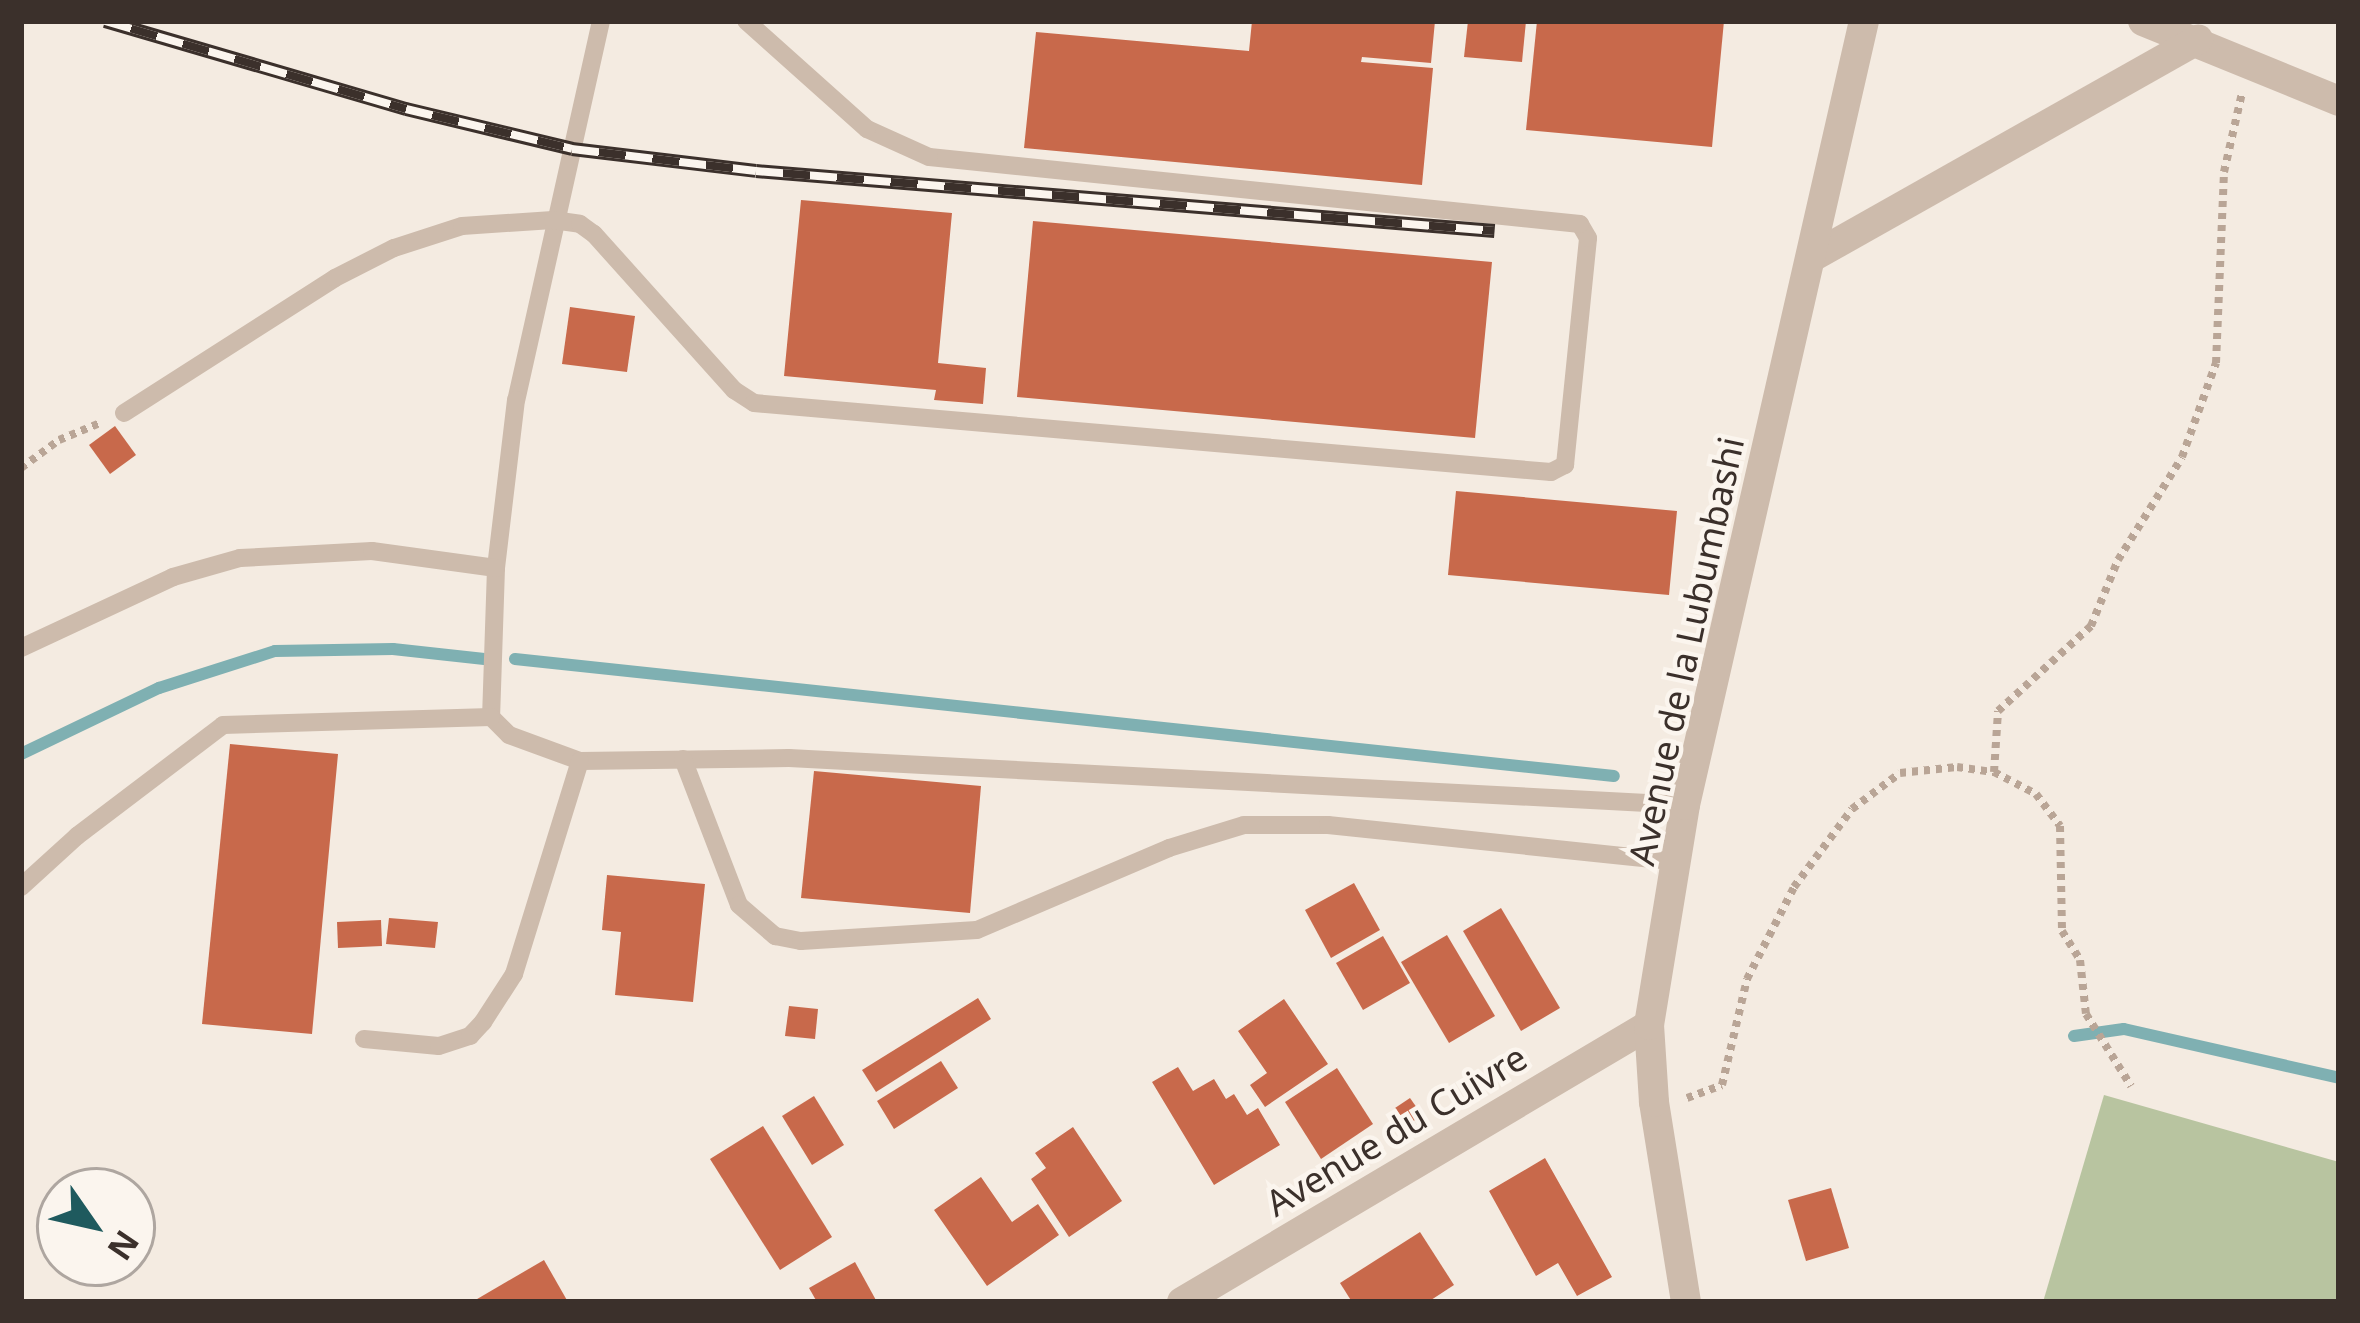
<!DOCTYPE html>
<style>
body{margin:0}
#map{position:relative;width:2360px;height:1323px;overflow:hidden;background:#f4ebe1;font-family:"Noto Sans",sans-serif}
div>[style]{position:absolute}
[style*='--x']{left:calc(var(--x)*1px);top:calc(var(--y)*1px);width:calc(var(--w)*1px);rotate:calc(var(--a)*1deg)}
.green>*{inset:0;background:#b8c4a0}
.stream>*{height:12px;margin:-6px;padding:0 6px;transform-origin:6px;border-radius:6px;background:#7fb0b2}
.building>*{inset:0;background:#c8694b}
.path>*{height:8px;margin-top:-4px;transform-origin:0;background:repeating-linear-gradient(90deg,#b9a596 0 6px,transparent 0 12px)}
.lane>*{height:18px;margin:-9px;padding:0 9px;transform-origin:9px;border-radius:9px;background:#cdbbac}
.street>*{height:30px;margin:-15px;padding:0 15px;transform-origin:15px;border-radius:15px;background:#cdbbac}
.rail>*{height:14px;margin-top:-7px;transform-origin:0;background:repeating-linear-gradient(90deg,#fbf5ee 0 27px,#3b302b 0 54px);box-sizing:border-box;border-block:3px solid #3b302b}
span{translate:-50% -50%;white-space:nowrap;text-align:center;line-height:1.15;-webkit-text-stroke:9px #fbf5ee;paint-order:stroke}
.street-label{font-size:36px;color:#3b302b}
.frame{position:absolute;inset:0;border:24px solid #3b302b;pointer-events:none}
.north{position:absolute;left:36px;top:1167px;width:120px;height:120px;box-sizing:border-box;background:#fbf5ee;border:3px solid #aea6a0;border-radius:50%;rotate:124deg;font-size:33px;font-weight:700;line-height:48px;text-align:center;color:#3b302b}
.north::after{content:'';display:block;margin:auto;width:42px;height:54px;background:#1f5a5e;clip-path:polygon(50% 0,100% 100%,50% 72%,0 100%)}
</style>
<div id="map">
<div class="green">
<i style="clip-path:polygon(2104px 1095px,2339px 1162px,2339px 1302px,2043px 1302px)"></i>
</div>
<div class="stream">
<i style="--x:515;--y:659;--w:1105;--a:6.08"></i>
<i style="--x:21;--y:754;--w:153;--a:-25.6"></i>
<i style="--x:159;--y:688;--w:122;--a:-17.7"></i>
<i style="--x:275;--y:651;--w:118;--a:-1"></i>
<i style="--x:393;--y:649;--w:101;--a:6.3"></i>
<i style="--x:2074;--y:1036;--w:50;--a:-8"></i>
<i style="--x:2124;--y:1029;--w:221;--a:12.8"></i>
</div>
<div class="building">
<i style="clip-path:polygon(1252px 21px,1435px 21px,1431px 63px,1362px 57px,1361px 62px,1433px 68px,1422px 185px,1024px 148px,1036px 32px,1249px 51px)"></i>
<i style="clip-path:polygon(1468px 21px,1526px 21px,1522px 62px,1464px 57px)"></i>
<i style="clip-path:polygon(1537px 21px,1724px 21px,1712px 147px,1526px 130px)"></i>
<i style="clip-path:polygon(801px 200px,952px 213px,938px 363px,986px 368px,983px 404px,934px 400px,936px 390px,784px 376px)"></i>
<i style="clip-path:polygon(1033px 221px,1492px 262px,1475px 438px,1017px 397px)"></i>
<i style="clip-path:polygon(570px 307px,635px 316px,627px 372px,562px 364px)"></i>
<i style="clip-path:polygon(115px 426px,136px 455px,110px 474px,89px 445px)"></i>
<i style="clip-path:polygon(1456px 491px,1677px 511px,1669px 595px,1448px 575px)"></i>
<i style="clip-path:polygon(230px 744px,338px 754px,312px 1034px,202px 1024px)"></i>
<i style="clip-path:polygon(814px 771px,981px 786px,970px 913px,801px 898px)"></i>
<i style="clip-path:polygon(607px 875px,705px 884px,693px 1002px,615px 995px,621px 932px,602px 930px)"></i>
<i style="clip-path:polygon(1354px 883px,1380px 930px,1331px 958px,1305px 910px)"></i>
<i style="clip-path:polygon(1501px 908px,1560px 1008px,1521px 1031px,1463px 931px)"></i>
<i style="clip-path:polygon(389px 918px,438px 922px,435px 948px,386px 944px)"></i>
<i style="clip-path:polygon(381px 920px,382px 946px,338px 948px,337px 922px)"></i>
<i style="clip-path:polygon(1447px 935px,1495px 1016px,1449px 1043px,1401px 962px)"></i>
<i style="clip-path:polygon(1383px 936px,1410px 983px,1363px 1010px,1336px 963px)"></i>
<i style="clip-path:polygon(978px 998px,991px 1019px,876px 1092px,862px 1070px)"></i>
<i style="clip-path:polygon(1284px 999px,1328px 1064px,1265px 1107px,1250px 1085px,1267px 1073px,1238px 1031px)"></i>
<i style="clip-path:polygon(789px 1006px,818px 1009px,815px 1039px,785px 1036px)"></i>
<i style="clip-path:polygon(941px 1061px,958px 1088px,894px 1129px,877px 1101px)"></i>
<i style="clip-path:polygon(1178px 1067px,1193px 1091px,1214px 1079px,1226px 1099px,1234px 1094px,1247px 1115px,1258px 1108px,1280px 1145px,1214px 1185px,1152px 1082px)"></i>
<i style="clip-path:polygon(1337px 1068px,1373px 1124px,1321px 1159px,1285px 1102px)"></i>
<i style="clip-path:polygon(814px 1096px,844px 1145px,812px 1165px,782px 1116px)"></i>
<i style="clip-path:polygon(1410px 1098px,1422px 1115px,1408px 1125px,1395px 1108px)"></i>
<i style="clip-path:polygon(763px 1126px,832px 1237px,780px 1270px,710px 1159px)"></i>
<i style="clip-path:polygon(1073px 1127px,1122px 1201px,1069px 1237px,1031px 1179px,1046px 1168px,1035px 1153px)"></i>
<i style="clip-path:polygon(1545px 1158px,1612px 1277px,1577px 1296px,1558px 1263px,1536px 1276px,1489px 1191px)"></i>
<i style="clip-path:polygon(981px 1177px,1012px 1222px,1038px 1204px,1059px 1235px,987px 1286px,934px 1210px)"></i>
<i style="clip-path:polygon(1831px 1188px,1849px 1248px,1806px 1261px,1788px 1200px)"></i>
<i style="clip-path:polygon(1420px 1232px,1454px 1285px,1428px 1302px,1352px 1302px,1340px 1283px)"></i>
<i style="clip-path:polygon(544px 1260px,568px 1302px,472px 1302px)"></i>
<i style="clip-path:polygon(855px 1262px,877px 1302px,817px 1302px,809px 1288px)"></i>
</div>
<div class="path">
<i style="--x:21;--y:468;--w:47;--a:-36.4"></i>
<i style="--x:59;--y:440;--w:44;--a:-22.5"></i>
<i style="--x:1994;--y:772;--w:61;--a:-86.2"></i>
<i style="--x:1998;--y:711;--w:126;--a:-42.4"></i>
<i style="--x:2091;--y:626;--w:71;--a:-67.8"></i>
<i style="--x:2118;--y:560;--w:121;--a:-58.1"></i>
<i style="--x:2182;--y:457;--w:100;--a:-70.1"></i>
<i style="--x:2216;--y:363;--w:191;--a:-87.6"></i>
<i style="--x:2224;--y:172;--w:81;--a:-77.2"></i>
<i style="--x:1687;--y:1098;--w:37;--a:-20"></i>
<i style="--x:1722;--y:1085;--w:109;--a:-76.7"></i>
<i style="--x:1747;--y:979;--w:103;--a:-62.9"></i>
<i style="--x:1794;--y:887;--w:97;--a:-53.4"></i>
<i style="--x:1852;--y:809;--w:60;--a:-36.9"></i>
<i style="--x:1900;--y:773;--w:57;--a:-6"></i>
<i style="--x:1957;--y:767;--w:37;--a:8"></i>
<i style="--x:1994;--y:772;--w:47;--a:27.6"></i>
<i style="--x:2036;--y:794;--w:40;--a:53"></i>
<i style="--x:2060;--y:826;--w:105;--a:88.9"></i>
<i style="--x:2062;--y:931;--w:34;--a:58"></i>
<i style="--x:2080;--y:960;--w:54;--a:83.7"></i>
<i style="--x:2086;--y:1014;--w:85;--a:58"></i>
</div>
<div class="lane">
<i style="--x:601;--y:21;--w:388;--a:102.6"></i>
<i style="--x:516;--y:400;--w:169;--a:96.8"></i>
<i style="--x:496;--y:568;--w:149;--a:91.9"></i>
<i style="--x:491;--y:717;--w:25;--a:45"></i>
<i style="--x:509;--y:735;--w:76;--a:20.1"></i>
<i style="--x:580;--y:761;--w:209;--a:-0.8"></i>
<i style="--x:789;--y:758;--w:897;--a:3"></i>
<i style="--x:124;--y:413;--w:250;--a:-32.6"></i>
<i style="--x:335;--y:278;--w:66;--a:-27"></i>
<i style="--x:394;--y:248;--w:71;--a:-17.9"></i>
<i style="--x:462;--y:226;--w:91;--a:-3.8"></i>
<i style="--x:553;--y:220;--w:27;--a:8"></i>
<i style="--x:580;--y:224;--w:17;--a:36"></i>
<i style="--x:594;--y:234;--w:210;--a:48.1"></i>
<i style="--x:734;--y:390;--w:24;--a:33"></i>
<i style="--x:754;--y:403;--w:800;--a:4.95"></i>
<i style="--x:1551;--y:472;--w:16;--a:-27"></i>
<i style="--x:1565;--y:465;--w:228;--a:-84.2"></i>
<i style="--x:1588;--y:238;--w:16;--a:-120"></i>
<i style="--x:1580;--y:224;--w:654;--a:-174.12"></i>
<i style="--x:929;--y:157;--w:68;--a:-155.7"></i>
<i style="--x:867;--y:129;--w:162;--a:-138.2"></i>
<i style="--x:21;--y:648;--w:168;--a:-25"></i>
<i style="--x:173;--y:577;--w:70;--a:-15.8"></i>
<i style="--x:240;--y:558;--w:132;--a:-3"></i>
<i style="--x:372;--y:551;--w:125;--a:7.8"></i>
<i style="--x:683;--y:759;--w:156;--a:69"></i>
<i style="--x:739;--y:905;--w:48;--a:40.7"></i>
<i style="--x:775;--y:936;--w:26;--a:11"></i>
<i style="--x:801;--y:941;--w:176;--a:-3.6"></i>
<i style="--x:977;--y:930;--w:209;--a:-23.1"></i>
<i style="--x:1169;--y:848;--w:78;--a:-17"></i>
<i style="--x:1244;--y:825;--w:84;--a:0"></i>
<i style="--x:1328;--y:825;--w:353;--a:6"></i>
<i style="--x:21;--y:887;--w:76;--a:-42.3"></i>
<i style="--x:77;--y:836;--w:183;--a:-37.2"></i>
<i style="--x:223;--y:725;--w:268;--a:-1.7"></i>
<i style="--x:364;--y:1039;--w:75;--a:5.3"></i>
<i style="--x:439;--y:1046;--w:33;--a:-18"></i>
<i style="--x:470;--y:1036;--w:19;--a:-47"></i>
<i style="--x:483;--y:1022;--w:57;--a:-57.1"></i>
<i style="--x:514;--y:974;--w:223;--a:-72.8"></i>
</div>
<div class="street">
<i style="--x:2143;--y:21;--w:212;--a:22.2"></i>
<i style="--x:1814;--y:256;--w:441;--a:-29.4"></i>
<i style="--x:1182;--y:1302;--w:543;--a:-30.67"></i>
<i style="--x:1686;--y:1302;--w:203;--a:-99.1"></i>
<i style="--x:1654;--y:1102;--w:77;--a:-93.7"></i>
<i style="--x:1649;--y:1025;--w:223;--a:-80.7"></i>
<i style="--x:1685;--y:805;--w:804;--a:-77.14"></i>
</div>
<div class="rail">
<i style="--x:105;--y:21;--w:314;--a:16.3"></i>
<i style="--x:406;--y:109;--w:171;--a:13.5"></i>
<i style="--x:572;--y:149;--w:185;--a:6.8"></i>
<i style="--x:756;--y:171;--w:741;--a:4.64"></i>
</div>
<div class="street-label">
<span style="left:1686px;top:651px;rotate:-78deg">Avenue de la Lubumbashi</span>
<span style="left:1396px;top:1130px;rotate:-31deg">Avenue du Cuivre</span>
</div>
<div class="frame"></div>
<div class="north">N</div>
</div>
